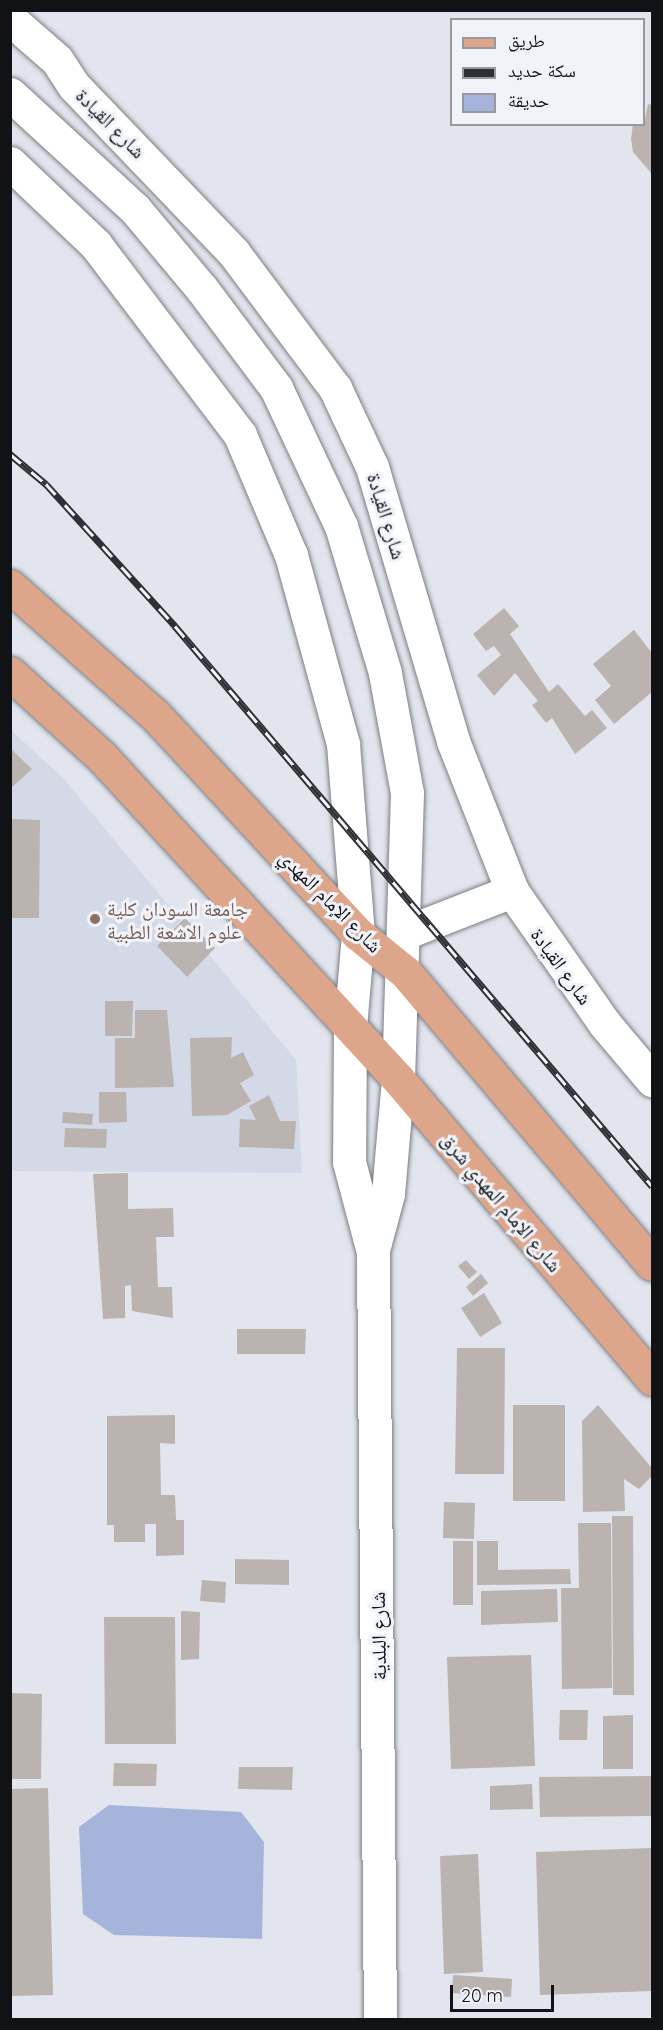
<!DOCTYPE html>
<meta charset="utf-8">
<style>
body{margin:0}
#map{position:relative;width:663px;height:2030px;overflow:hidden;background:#e2e5ed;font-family:Quicksand,"Noto Naskh Arabic",sans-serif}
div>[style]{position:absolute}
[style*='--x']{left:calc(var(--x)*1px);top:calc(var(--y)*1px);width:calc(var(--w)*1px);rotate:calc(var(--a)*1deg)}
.built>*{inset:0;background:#d4d9e8}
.green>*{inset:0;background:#a6b4db}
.building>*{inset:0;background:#bbb3af}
.roads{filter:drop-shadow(0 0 2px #7b7e84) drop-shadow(0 0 2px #7b7e84)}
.secondary>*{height:33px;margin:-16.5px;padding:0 16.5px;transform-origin:16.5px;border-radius:16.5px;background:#fff}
.primary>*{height:33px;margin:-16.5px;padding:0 16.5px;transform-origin:16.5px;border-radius:16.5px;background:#dda68b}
.rail>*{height:7px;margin-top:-3.5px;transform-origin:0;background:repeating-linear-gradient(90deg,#f0f3fa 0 14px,#2f3034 0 28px);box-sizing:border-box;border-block:2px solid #2f3034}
.dots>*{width:16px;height:16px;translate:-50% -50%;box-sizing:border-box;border:3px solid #f0f3fa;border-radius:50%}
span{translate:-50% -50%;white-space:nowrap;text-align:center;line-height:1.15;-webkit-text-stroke:6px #f0f3fa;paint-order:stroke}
.street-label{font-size:20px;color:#111215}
.education-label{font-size:20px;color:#785e54}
.left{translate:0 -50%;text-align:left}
.frame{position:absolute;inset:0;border:12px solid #111215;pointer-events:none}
.legend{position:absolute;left:450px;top:18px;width:195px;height:108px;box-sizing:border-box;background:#f0f3fa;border:2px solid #97999e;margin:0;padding:8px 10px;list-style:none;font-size:18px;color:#111215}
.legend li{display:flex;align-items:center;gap:12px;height:30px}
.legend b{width:30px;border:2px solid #97999e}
.scale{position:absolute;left:450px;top:1985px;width:104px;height:27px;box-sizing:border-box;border:3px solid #111215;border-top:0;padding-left:8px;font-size:18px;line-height:21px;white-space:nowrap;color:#111215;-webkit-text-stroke:4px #f0f3fa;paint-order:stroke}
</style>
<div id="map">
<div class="built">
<i style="clip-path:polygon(10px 729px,63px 778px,296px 1060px,302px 1173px,11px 1171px)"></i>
</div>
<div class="green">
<i style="clip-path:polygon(109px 1805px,241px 1812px,264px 1842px,262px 1939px,114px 1935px,83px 1914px,79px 1827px)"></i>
</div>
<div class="building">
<i style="clip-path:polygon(648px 104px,652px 105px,652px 174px,633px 152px,631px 139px,633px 124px,644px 124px)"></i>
<i style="clip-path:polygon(504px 608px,519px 626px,510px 634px,549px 692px,558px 684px,585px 716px,592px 710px,607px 728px,575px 754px,552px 718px,546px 723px,532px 705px,538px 701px,515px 673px,494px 696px,477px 675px,501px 655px,494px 646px,486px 651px,473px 634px)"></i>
<i style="clip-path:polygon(634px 630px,652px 653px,652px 692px,614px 724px,595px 700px,611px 686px,593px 664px)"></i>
<i style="clip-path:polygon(10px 748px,32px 769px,10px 789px)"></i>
<i style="clip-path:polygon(10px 819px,40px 820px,39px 918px,10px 918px)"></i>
<i style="clip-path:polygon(185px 918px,215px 948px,187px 977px,157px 946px)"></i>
<i style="clip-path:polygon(105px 1001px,133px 1001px,132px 1036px,105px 1036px)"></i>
<i style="clip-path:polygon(135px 1010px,167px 1010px,174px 1087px,115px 1088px,115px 1038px,135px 1038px)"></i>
<i style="clip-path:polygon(232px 1037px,231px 1058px,243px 1052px,254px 1075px,240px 1083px,251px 1101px,227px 1115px,192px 1116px,190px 1038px)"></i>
<i style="clip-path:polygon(99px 1092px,126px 1092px,127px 1122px,99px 1123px)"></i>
<i style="clip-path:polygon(269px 1095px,280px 1121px,296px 1121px,294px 1149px,239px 1147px,240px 1119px,256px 1120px,249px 1106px)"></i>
<i style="clip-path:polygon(63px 1112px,93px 1114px,92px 1125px,62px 1123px)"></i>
<i style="clip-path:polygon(65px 1128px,107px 1129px,106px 1148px,64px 1147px)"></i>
<i style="clip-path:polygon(128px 1173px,128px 1209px,173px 1208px,174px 1237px,156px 1237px,158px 1287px,172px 1287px,173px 1318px,132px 1311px,131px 1285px,125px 1286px,125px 1318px,103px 1319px,93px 1174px)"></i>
<i style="clip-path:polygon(466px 1260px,477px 1272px,469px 1279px,458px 1266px)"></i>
<i style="clip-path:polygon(481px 1274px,488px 1283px,473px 1296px,466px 1287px)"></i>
<i style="clip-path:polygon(484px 1293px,502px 1323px,480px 1337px,461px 1308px)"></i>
<i style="clip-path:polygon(237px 1329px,306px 1329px,305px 1354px,237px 1354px)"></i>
<i style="clip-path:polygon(457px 1348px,505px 1348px,504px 1474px,455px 1474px)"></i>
<i style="clip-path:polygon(513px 1405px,565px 1405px,565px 1501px,513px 1501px)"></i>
<i style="clip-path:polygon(598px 1405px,652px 1468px,652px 1476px,639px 1489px,624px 1479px,625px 1511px,583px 1512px,582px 1421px)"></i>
<i style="clip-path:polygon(175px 1415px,175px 1444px,160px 1443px,161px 1495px,175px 1495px,176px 1520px,184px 1520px,184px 1555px,156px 1556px,156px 1524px,145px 1524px,145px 1542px,114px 1542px,114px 1525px,107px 1525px,107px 1416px)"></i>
<i style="clip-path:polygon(444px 1502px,475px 1503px,474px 1539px,443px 1538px)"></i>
<i style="clip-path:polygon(612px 1516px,633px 1516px,634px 1695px,613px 1695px)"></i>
<i style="clip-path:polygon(578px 1523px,611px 1523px,612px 1688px,562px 1689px,561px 1588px,579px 1588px)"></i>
<i style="clip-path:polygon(453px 1541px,473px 1541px,473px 1605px,453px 1605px)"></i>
<i style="clip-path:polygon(477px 1541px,498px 1541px,498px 1570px,570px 1569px,571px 1584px,477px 1585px)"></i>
<i style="clip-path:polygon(235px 1559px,289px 1560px,289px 1585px,235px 1584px)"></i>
<i style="clip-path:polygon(202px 1580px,226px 1582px,225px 1603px,200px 1601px)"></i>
<i style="clip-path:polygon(557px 1589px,558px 1622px,481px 1625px,481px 1591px)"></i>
<i style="clip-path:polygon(181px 1611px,200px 1612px,199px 1659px,181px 1660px)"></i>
<i style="clip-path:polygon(104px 1617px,175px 1617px,176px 1744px,105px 1744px)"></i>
<i style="clip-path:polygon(531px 1655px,535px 1766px,451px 1769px,447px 1657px)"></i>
<i style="clip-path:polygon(10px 1693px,42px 1694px,41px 1779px,10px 1779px)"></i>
<i style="clip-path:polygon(560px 1710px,588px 1710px,587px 1740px,559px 1740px)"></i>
<i style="clip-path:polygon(633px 1715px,633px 1769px,603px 1769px,603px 1716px)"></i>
<i style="clip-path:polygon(114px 1763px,157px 1764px,156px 1786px,113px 1786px)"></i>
<i style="clip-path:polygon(239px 1767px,293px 1767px,292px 1790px,238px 1789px)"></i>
<i style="clip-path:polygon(652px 1776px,652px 1816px,540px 1817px,539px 1777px)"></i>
<i style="clip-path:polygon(532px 1784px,533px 1809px,490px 1810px,490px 1786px)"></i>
<i style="clip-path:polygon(48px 1788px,53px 1995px,10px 1996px,10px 1789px)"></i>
<i style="clip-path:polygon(652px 1848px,652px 1991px,540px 1995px,536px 1852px)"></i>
<i style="clip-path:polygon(478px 1854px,483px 1972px,444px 1974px,440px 1856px)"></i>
<i style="clip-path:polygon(453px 1975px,512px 1979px,511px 1997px,452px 1993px)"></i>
</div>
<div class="roads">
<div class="secondary">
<i style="--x:10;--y:19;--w:62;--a:41.1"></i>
<i style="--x:57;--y:60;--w:31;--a:57"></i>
<i style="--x:74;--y:86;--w:231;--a:46.2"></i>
<i style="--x:234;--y:253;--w:169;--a:53.2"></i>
<i style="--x:335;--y:388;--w:87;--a:64.9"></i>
<i style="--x:372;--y:467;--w:286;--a:73.5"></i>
<i style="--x:453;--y:741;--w:161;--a:68.5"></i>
<i style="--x:512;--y:891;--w:161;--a:55.1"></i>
<i style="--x:604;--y:1023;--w:75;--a:49.9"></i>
<i style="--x:10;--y:94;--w:170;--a:42.6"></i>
<i style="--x:135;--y:209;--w:104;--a:50.1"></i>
<i style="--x:202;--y:289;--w:124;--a:53.2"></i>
<i style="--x:276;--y:388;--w:153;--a:64.8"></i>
<i style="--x:341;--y:526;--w:153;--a:73.3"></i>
<i style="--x:385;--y:673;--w:122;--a:79.6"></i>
<i style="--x:407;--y:793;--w:286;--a:91.8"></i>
<i style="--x:398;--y:1079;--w:115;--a:95"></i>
<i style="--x:388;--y:1194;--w:58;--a:105"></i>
<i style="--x:10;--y:163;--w:119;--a:43.6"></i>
<i style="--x:96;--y:245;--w:238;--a:52.8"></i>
<i style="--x:240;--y:435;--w:130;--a:67"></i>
<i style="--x:291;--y:555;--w:196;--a:74.6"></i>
<i style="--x:343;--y:744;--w:191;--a:85.5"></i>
<i style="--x:358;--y:934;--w:94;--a:94.9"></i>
<i style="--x:350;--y:1028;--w:134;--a:90.4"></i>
<i style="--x:349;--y:1162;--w:93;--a:75.1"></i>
<i style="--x:373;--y:1252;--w:768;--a:89.48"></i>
<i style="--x:407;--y:932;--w:113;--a:-21.3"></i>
</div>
<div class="primary">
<i style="--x:10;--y:586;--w:195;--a:41.7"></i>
<i style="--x:156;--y:716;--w:297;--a:47.2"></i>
<i style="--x:358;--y:934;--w:60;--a:39"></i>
<i style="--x:405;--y:972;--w:382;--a:49.8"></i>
<i style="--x:10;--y:673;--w:125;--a:42.4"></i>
<i style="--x:102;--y:757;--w:437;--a:47.4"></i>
<i style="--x:398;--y:1079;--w:393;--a:49.7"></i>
</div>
</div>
<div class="rail">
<i style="--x:10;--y:454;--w:47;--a:39.8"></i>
<i style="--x:46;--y:484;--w:192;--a:47.7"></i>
<i style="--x:175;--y:626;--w:736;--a:49.58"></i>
</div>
<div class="dots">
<i style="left:95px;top:919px;background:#8d6e63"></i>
</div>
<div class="street-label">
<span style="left:111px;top:123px;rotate:45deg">شارع القيادة</span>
<span style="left:387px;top:516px;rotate:73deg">شارع القيادة</span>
<span style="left:331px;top:901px;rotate:45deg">شارع الإمام المهدي</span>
<span style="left:562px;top:966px;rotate:54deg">شارع القيادة</span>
<span style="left:502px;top:1202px;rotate:50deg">شارع الإمام المهدي شرق</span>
<span style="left:378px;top:1636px;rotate:-91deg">شارع البلدية</span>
</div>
<div class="education-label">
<span class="left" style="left:107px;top:920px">جامعة السودان كلية<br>علوم الاشعة الطبية</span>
</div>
<div class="frame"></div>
<ul class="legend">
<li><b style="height:8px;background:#dda68b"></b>طريق</li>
<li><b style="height:8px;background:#2f3034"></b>سكة حديد</li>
<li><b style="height:16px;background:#a6b4db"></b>حديقة</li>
</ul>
<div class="scale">20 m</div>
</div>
